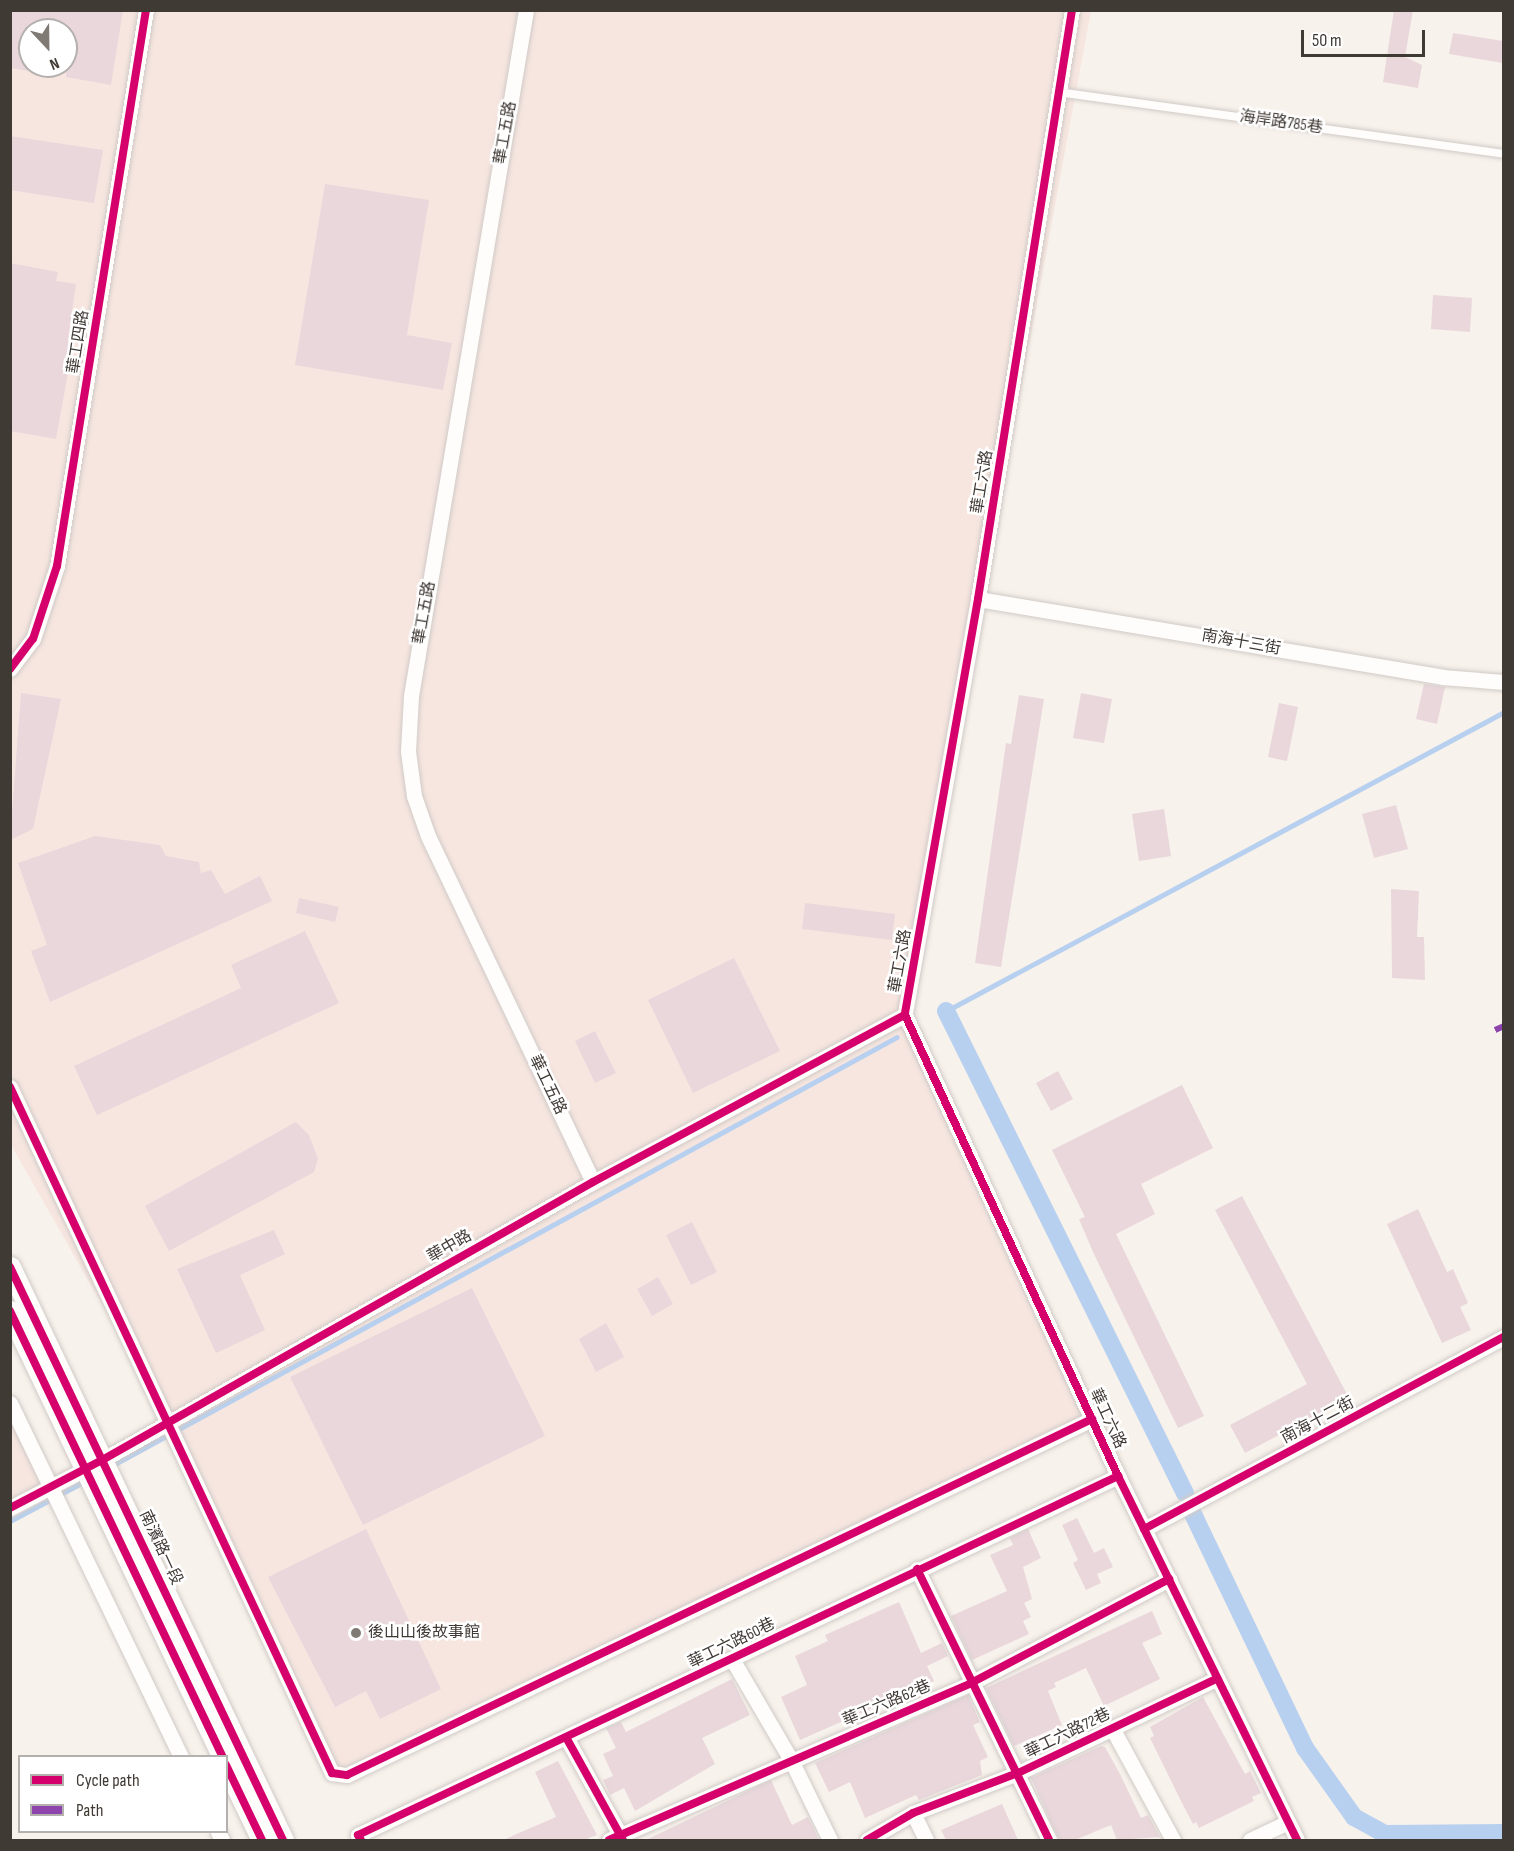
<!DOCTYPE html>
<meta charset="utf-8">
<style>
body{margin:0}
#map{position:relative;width:1514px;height:1851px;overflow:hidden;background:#f8f2ec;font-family:"Sofia Sans Condensed","Noto Sans TC",sans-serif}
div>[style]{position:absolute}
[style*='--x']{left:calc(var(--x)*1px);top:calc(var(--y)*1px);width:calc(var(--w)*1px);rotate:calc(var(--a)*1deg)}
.industrial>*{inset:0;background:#f7e6e0}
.stream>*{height:5px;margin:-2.5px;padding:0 2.5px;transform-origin:2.5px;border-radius:2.5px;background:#b8d0ef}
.canal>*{height:18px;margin:-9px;padding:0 9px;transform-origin:9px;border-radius:9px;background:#b8d0ef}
.building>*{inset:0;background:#e9d7dc}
.roads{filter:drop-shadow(0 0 2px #d0cac6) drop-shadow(0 0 2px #d0cac6)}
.lane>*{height:8px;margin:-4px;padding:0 4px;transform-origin:4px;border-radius:4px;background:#fefdfc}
.street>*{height:15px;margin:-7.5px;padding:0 7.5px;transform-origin:7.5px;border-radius:7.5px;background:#fefdfc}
.secondary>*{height:21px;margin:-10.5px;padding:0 10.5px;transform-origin:10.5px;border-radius:10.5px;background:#fefdfc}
.quiet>*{height:6px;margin-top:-3px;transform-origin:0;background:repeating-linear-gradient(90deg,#8e44ad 0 12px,transparent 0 18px)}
.cycleway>*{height:8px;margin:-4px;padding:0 4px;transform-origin:4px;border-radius:4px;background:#d6006c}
.dots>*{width:16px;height:16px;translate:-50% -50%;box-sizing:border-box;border:3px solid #fff;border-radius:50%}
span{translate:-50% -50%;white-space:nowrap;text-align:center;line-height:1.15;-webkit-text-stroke:5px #fff;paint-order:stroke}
.street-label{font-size:16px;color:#403a35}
.poi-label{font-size:16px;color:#403a35}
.left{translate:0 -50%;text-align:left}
.frame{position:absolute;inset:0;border:12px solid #403a35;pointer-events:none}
.legend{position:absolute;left:18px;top:1755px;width:210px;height:78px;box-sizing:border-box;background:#fff;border:2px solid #b3b0ae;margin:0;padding:8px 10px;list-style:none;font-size:18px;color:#403a35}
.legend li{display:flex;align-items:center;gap:12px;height:30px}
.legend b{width:30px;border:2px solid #b3b0ae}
.north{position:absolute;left:18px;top:18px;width:60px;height:60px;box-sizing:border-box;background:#fff;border:2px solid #b3b0ae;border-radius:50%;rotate:158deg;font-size:16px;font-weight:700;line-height:24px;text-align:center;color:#403a35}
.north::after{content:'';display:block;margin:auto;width:21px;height:27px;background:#807a75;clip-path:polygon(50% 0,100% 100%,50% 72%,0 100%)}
.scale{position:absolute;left:1301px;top:30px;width:124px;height:27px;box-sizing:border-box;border:3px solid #403a35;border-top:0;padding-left:8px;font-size:18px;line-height:21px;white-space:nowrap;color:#403a35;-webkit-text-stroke:4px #fff;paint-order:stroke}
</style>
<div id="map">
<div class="industrial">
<i style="clip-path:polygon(evenodd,10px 11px,1091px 11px,905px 1015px,1092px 1419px,347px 1775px,332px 1773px,169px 1422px,11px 1145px,10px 11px,30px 30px,66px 30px,66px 66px,30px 66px,30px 30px)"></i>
<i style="clip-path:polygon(10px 1410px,46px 1484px,10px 1503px)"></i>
</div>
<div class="stream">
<i style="--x:946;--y:1011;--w:633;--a:-28.18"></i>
<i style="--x:111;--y:1466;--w:895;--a:-28.63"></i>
<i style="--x:10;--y:1521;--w:85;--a:-28.1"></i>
</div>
<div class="canal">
<i style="--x:946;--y:1011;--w:538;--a:63.63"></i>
<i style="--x:1192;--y:1512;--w:262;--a:64.4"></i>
<i style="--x:1305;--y:1748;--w:85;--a:54.6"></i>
<i style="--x:1354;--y:1817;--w:35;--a:29"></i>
<i style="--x:1385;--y:1834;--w:119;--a:-0.5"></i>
</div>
<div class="building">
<i style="clip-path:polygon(10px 10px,123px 10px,111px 85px,66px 77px,66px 30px,30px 30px,30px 71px,10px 68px)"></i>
<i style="clip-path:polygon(1394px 10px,1413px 10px,1405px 57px,1422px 65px,1418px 88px,1383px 82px)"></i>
<i style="clip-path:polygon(1453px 33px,1503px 41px,1503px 63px,1449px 54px)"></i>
<i style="clip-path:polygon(10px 136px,103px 150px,94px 203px,10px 190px)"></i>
<i style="clip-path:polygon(325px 184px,429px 200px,407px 335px,452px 343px,443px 390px,295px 365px)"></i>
<i style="clip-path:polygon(10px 263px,58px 272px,56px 281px,76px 284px,68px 339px,74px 340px,56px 439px,10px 431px)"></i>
<i style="clip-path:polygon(1433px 295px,1472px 298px,1470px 332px,1431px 329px)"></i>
<i style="clip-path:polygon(1424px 684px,1445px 687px,1437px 724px,1416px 719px)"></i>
<i style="clip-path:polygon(21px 693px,61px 699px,33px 829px,10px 840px)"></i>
<i style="clip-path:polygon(1081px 693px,1112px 699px,1104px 743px,1073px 738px)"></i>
<i style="clip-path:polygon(1019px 695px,1044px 699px,1001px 967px,975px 963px,1006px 743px,1011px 744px)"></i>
<i style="clip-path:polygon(1279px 703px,1298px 707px,1287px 761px,1268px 757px)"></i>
<i style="clip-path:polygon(1396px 805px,1408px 849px,1374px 858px,1362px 814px)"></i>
<i style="clip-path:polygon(1164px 809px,1171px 856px,1139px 861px,1132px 814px)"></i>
<i style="clip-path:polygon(95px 836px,160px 845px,166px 856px,199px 862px,201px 873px,211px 870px,225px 894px,260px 876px,272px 901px,50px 1002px,31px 951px,47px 945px,18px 863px)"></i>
<i style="clip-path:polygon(1391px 889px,1419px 891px,1417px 937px,1424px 937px,1425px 980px,1392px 978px)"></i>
<i style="clip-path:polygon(299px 898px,339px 907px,335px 922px,296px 913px)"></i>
<i style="clip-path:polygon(805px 903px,895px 914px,892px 940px,802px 929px)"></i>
<i style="clip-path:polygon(305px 931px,339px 1003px,97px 1115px,74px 1066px,241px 988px,231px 965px)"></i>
<i style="clip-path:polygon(734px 958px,780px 1051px,693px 1093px,648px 1000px)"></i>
<i style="clip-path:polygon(595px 1031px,616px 1073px,595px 1083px,575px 1041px)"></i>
<i style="clip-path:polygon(1058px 1071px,1073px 1099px,1051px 1111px,1036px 1083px)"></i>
<i style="clip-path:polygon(1182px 1085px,1213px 1148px,1141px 1184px,1155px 1214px,1116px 1234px,1204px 1416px,1178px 1428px,1093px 1252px,1079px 1219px,1085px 1217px,1052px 1150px)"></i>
<i style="clip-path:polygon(296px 1122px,309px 1135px,318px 1159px,314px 1172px,169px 1251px,145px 1206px)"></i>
<i style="clip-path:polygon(1242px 1196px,1349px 1398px,1245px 1453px,1230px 1425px,1307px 1384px,1215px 1210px)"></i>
<i style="clip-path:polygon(1418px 1209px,1447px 1272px,1453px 1269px,1468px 1303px,1460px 1307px,1471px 1330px,1442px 1343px,1387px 1224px)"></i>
<i style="clip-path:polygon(692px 1222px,717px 1272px,691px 1285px,666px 1235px)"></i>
<i style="clip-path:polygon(274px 1230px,285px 1254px,240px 1275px,265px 1330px,216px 1353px,177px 1269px)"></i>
<i style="clip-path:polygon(658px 1277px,673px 1304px,652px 1316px,637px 1289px)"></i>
<i style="clip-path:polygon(472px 1288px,545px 1436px,363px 1525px,290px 1377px)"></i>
<i style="clip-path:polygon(606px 1323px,624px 1357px,596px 1372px,579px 1339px)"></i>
<i style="clip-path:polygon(1077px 1518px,1094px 1553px,1104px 1548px,1113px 1567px,1097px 1574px,1101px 1583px,1086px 1590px,1073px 1563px,1078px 1560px,1062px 1525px)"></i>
<i style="clip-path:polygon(366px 1529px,441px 1689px,380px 1719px,366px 1691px,335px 1707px,268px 1577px)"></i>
<i style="clip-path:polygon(1028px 1529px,1041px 1558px,1023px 1567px,1032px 1599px,1024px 1603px,1031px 1617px,1023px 1621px,1029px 1634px,972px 1660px,951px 1616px,1007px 1591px,990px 1555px,1013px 1545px,1010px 1538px)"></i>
<i style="clip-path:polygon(899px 1602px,921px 1653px,942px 1643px,948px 1656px,927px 1666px,934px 1681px,800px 1740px,781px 1697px,807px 1685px,795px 1656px,828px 1641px,825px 1635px)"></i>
<i style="clip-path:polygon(1152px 1611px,1162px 1634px,1142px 1643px,1160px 1679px,1104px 1706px,1086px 1668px,1054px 1683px,1056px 1687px,1048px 1691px,1062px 1725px,1014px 1746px,986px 1688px)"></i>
<i style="clip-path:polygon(732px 1679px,750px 1715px,702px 1738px,715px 1764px,635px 1811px,624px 1788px,610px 1795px,603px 1780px,613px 1776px,603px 1754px,616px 1748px,606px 1728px,621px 1722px,626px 1732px)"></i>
<i style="clip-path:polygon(968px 1695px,980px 1722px,973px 1725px,988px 1757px,980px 1761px,982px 1775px,919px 1800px,916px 1795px,865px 1818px,850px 1782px,829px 1792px,815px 1763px)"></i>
<i style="clip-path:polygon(1203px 1697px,1245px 1774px,1250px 1771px,1261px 1793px,1252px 1797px,1254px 1801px,1199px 1828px,1196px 1822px,1193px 1824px,1181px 1801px,1150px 1738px,1154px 1736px,1150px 1727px)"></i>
<i style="clip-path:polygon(1101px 1746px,1105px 1747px,1120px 1774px,1141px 1818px,1148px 1815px,1160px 1837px,1117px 1840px,1111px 1825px,1075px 1840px,1059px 1840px,1031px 1778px)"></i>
<i style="clip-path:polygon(558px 1761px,597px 1835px,584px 1840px,503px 1840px,556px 1817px,535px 1772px)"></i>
<i style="clip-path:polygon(771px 1780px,790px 1821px,792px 1825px,808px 1817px,819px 1840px,646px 1840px)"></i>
<i style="clip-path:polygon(1002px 1804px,1018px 1840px,946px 1840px,941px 1830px)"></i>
</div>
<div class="roads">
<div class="lane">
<i style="--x:1058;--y:92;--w:450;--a:7.9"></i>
</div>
<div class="street">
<i style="--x:526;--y:10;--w:696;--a:99.52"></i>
<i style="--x:411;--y:696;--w:55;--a:93.1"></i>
<i style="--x:408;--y:751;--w:45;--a:82.4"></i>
<i style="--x:414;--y:796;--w:42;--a:70.7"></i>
<i style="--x:428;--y:836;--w:383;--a:64.5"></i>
<i style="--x:1072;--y:10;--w:596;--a:99.07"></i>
<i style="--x:978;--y:599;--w:422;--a:100"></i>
<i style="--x:905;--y:1015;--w:508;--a:65.2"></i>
<i style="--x:1118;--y:1476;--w:406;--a:63.8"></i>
<i style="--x:978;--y:599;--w:471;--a:9.5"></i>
<i style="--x:1442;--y:677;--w:62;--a:4.6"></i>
<i style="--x:10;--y:669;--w:38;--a:-53"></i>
<i style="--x:33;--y:639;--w:77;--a:-71.8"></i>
<i style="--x:57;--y:566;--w:563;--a:-80.91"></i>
<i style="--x:10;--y:1087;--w:758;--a:64.86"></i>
<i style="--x:332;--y:1773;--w:15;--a:8"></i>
<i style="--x:347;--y:1775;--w:826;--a:-25.54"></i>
<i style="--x:10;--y:1403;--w:392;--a:64.2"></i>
<i style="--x:10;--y:1508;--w:106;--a:-27.5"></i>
<i style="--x:104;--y:1459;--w:562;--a:-29.53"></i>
<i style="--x:593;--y:1182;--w:354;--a:-28.2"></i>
<i style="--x:1144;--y:1529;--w:408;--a:-28.1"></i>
<i style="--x:917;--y:1569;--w:301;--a:64"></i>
<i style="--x:732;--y:1659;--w:117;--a:59.7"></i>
<i style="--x:791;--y:1760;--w:89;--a:64"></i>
<i style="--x:1112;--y:1728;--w:128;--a:61.4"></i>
<i style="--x:567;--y:1739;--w:115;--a:61"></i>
<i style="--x:913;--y:1813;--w:30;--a:64"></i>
<i style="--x:218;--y:1832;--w:9;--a:63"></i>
<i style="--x:361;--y:1840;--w:6;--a:-121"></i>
<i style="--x:358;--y:1835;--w:841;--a:-25.28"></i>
<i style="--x:609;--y:1840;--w:395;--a:-23.4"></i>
<i style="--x:971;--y:1683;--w:224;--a:-27.7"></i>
<i style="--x:867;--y:1840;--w:53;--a:-30.4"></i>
<i style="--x:913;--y:1813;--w:112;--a:-20.9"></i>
<i style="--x:1018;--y:1773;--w:219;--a:-25.4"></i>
<i style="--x:1250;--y:1840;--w:42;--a:-25.3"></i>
</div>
<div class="secondary">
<i style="--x:10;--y:1267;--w:635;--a:64.53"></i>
<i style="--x:10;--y:1311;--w:493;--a:64.5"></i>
<i style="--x:226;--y:1765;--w:83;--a:64.4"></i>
</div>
</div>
<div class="quiet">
<i style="--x:1495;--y:1030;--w:10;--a:-24"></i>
</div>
<div class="cycleway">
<i style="--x:1072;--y:10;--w:596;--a:99.07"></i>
<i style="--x:978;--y:599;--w:422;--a:100"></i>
<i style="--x:905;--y:1015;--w:508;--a:65.2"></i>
<i style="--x:1118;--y:1476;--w:406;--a:63.8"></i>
<i style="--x:10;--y:669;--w:38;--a:-53"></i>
<i style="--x:33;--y:639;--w:77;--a:-71.8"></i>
<i style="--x:57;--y:566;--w:563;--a:-80.91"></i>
<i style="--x:10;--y:1087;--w:758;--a:64.86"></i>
<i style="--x:332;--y:1773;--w:15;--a:8"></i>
<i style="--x:347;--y:1775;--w:826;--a:-25.54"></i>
<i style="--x:10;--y:1267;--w:635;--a:64.53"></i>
<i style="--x:10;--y:1311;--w:493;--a:64.5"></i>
<i style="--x:10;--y:1508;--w:106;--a:-27.5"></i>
<i style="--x:104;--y:1459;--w:562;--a:-29.53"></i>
<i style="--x:593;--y:1182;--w:354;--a:-28.2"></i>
<i style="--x:1144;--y:1529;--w:408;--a:-28.1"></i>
<i style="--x:917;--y:1569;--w:301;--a:64"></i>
<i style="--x:567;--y:1739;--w:115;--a:61"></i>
<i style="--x:226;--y:1765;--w:83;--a:64.4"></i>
<i style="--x:361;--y:1840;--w:6;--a:-121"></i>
<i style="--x:358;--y:1835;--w:841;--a:-25.28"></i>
<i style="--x:609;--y:1840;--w:395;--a:-23.4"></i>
<i style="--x:971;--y:1683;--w:224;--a:-27.7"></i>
<i style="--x:867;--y:1840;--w:53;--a:-30.4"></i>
<i style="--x:913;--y:1813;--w:112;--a:-20.9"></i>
<i style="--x:1018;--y:1773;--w:219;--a:-25.4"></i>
</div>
<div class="dots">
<i style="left:356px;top:1633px;background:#807a75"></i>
</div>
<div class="street-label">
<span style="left:1281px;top:123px;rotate:8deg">海岸路785巷</span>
<span style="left:506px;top:133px;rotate:-80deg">華工五路</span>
<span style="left:79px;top:342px;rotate:-81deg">華工四路</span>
<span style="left:983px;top:482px;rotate:-81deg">華工六路</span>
<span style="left:425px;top:613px;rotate:-80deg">華工五路</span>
<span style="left:1241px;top:643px;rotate:10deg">南海十三街</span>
<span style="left:901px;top:961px;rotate:-80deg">華工六路</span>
<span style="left:547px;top:1085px;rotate:64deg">華工五路</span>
<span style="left:450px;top:1247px;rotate:-30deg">華中路</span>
<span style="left:1107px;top:1419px;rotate:65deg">華工六路</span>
<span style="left:1318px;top:1421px;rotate:-28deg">南海十二街</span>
<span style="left:160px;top:1548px;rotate:65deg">南濱路一段</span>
<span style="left:732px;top:1644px;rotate:-26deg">華工六路60巷</span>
<span style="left:887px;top:1704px;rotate:-23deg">華工六路62巷</span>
<span style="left:1068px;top:1734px;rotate:-26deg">華工六路72巷</span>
</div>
<div class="poi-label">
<span class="left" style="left:368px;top:1633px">後山山後故事館</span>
</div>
<div class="frame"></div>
<ul class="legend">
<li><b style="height:8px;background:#d6006c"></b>Cycle path</li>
<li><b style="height:8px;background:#8e44ad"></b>Path</li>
</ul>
<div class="north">N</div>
<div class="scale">50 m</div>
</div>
